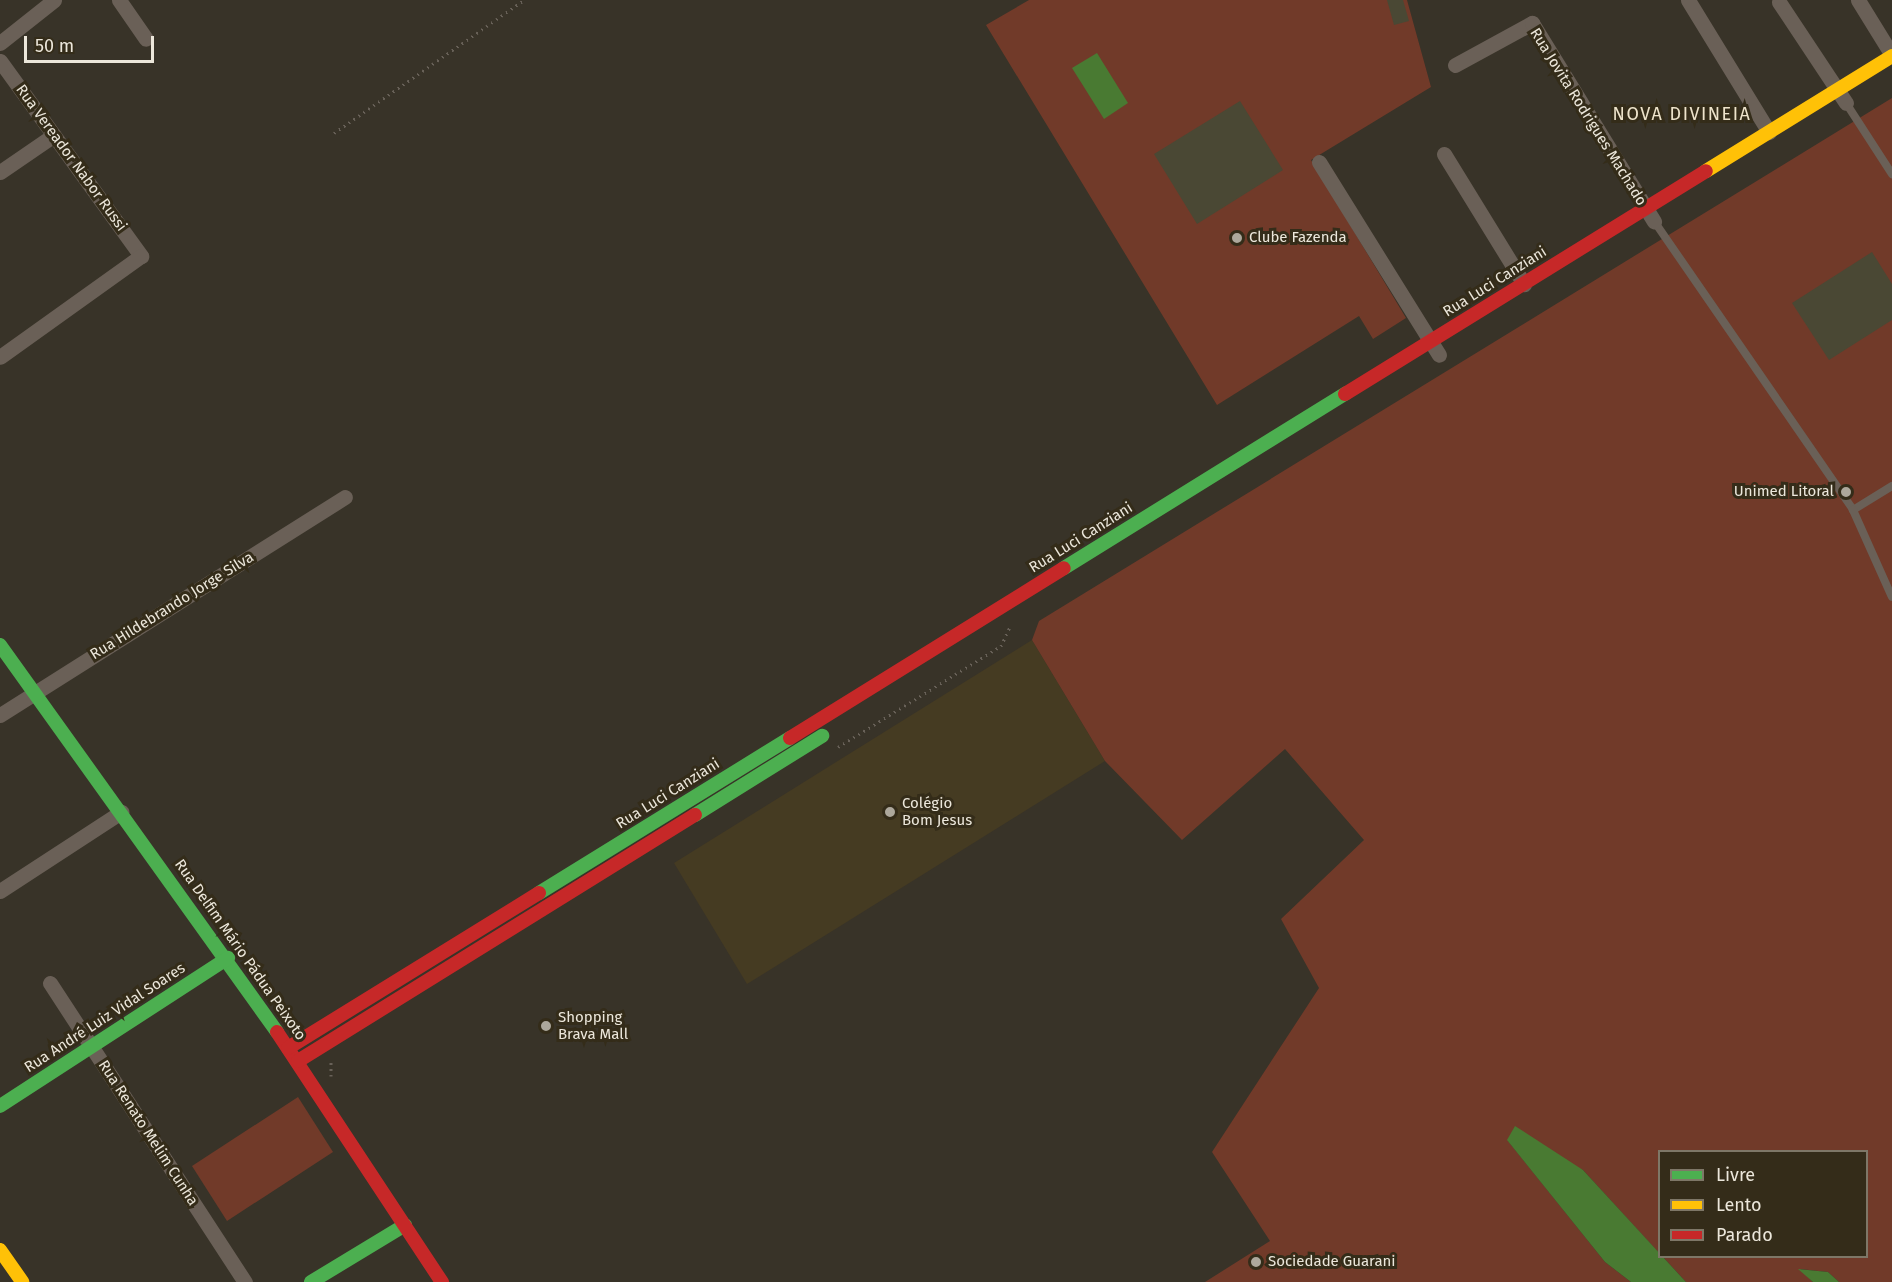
<!DOCTYPE html>
<meta charset="utf-8">
<style>
body{margin:0}
#map{position:relative;width:1892px;height:1282px;overflow:hidden;background:#383328;font-family:"Fira Sans",sans-serif}
div>[style]{position:absolute}
[style*='--x']{left:calc(var(--x)*1px);top:calc(var(--y)*1px);width:calc(var(--w)*1px);rotate:calc(var(--a)*1deg)}
.built>*{inset:0;background:#453b22}
.green>*{inset:0;background:#713a29}
.water>*{inset:0;background:#497a32}
.building>*{inset:0;background:#4a4834}
.path>*{height:3px;margin-top:-1.5px;transform-origin:0;background:repeating-linear-gradient(90deg,#686158 0 1.5px,transparent 0 6px)}
.lane>*{height:8px;margin:-4px;padding:0 4px;transform-origin:4px;border-radius:4px;background:#6a6057}
.street>*{height:15px;margin:-7.5px;padding:0 7.5px;transform-origin:7.5px;border-radius:7.5px;background:#6a6057}
.fast>*{height:14px;margin:-7px;padding:0 7px;transform-origin:7px;border-radius:7px;background:#4caf50}
.slow>*{height:14px;margin:-7px;padding:0 7px;transform-origin:7px;border-radius:7px;background:#ffc107}
.jam>*{height:14px;margin:-7px;padding:0 7px;transform-origin:7px;border-radius:7px;background:#c62828}
.dots>*{width:16px;height:16px;translate:-50% -50%;box-sizing:border-box;border:3px solid #342c19;border-radius:50%}
span{translate:-50% -50%;white-space:nowrap;text-align:center;line-height:1.15;-webkit-text-stroke:6px #342c19;paint-order:stroke}
.street-label{font-size:15px;color:#ece7db}
.poi-label{font-size:15px;color:#ece7db}
.left{translate:0 -50%;text-align:left}
.right{translate:-100% -50%;text-align:right}
.quarter-label{font-size:18px;color:#ede3cb;letter-spacing:1.5px}
.legend{position:absolute;left:1658px;top:1150px;width:210px;height:108px;box-sizing:border-box;background:#342c19;border:2px solid #7e7767;margin:0;padding:8px 10px;list-style:none;font-size:18px;color:#ece7db}
.legend li{display:flex;align-items:center;gap:12px;height:30px}
.legend b{width:30px;border:2px solid #7e7767}
.scale{position:absolute;left:24px;top:36px;width:130px;height:27px;box-sizing:border-box;border:3px solid #ece7db;border-top:0;padding-left:8px;font-size:18px;line-height:21px;white-space:nowrap;color:#ece7db;-webkit-text-stroke:4px #342c19;paint-order:stroke}
</style>
<div id="map">
<div class="built">
<i style="clip-path:polygon(1032px 640px,1105px 761px,747px 984px,674px 863px)"></i>
</div>
<div class="green">
<i style="clip-path:polygon(1029px 0,1407px 0,1431px 87px,1311px 160px,1406px 318px,1373px 339px,1359px 316px,1217px 405px,986px 25px)"></i>
<i style="clip-path:polygon(1892px 98px,1892px 1282px,1839px 1282px,1828px 1272px,1800px 1269px,1813px 1282px,1686px 1282px,1663px 1257px,1866px 1256px,1866px 1152px,1660px 1152px,1659px 1253px,1583px 1170px,1508px 1141px,1605px 1262px,1631px 1282px,1205px 1282px,1270px 1241px,1212px 1152px,1319px 988px,1281px 919px,1364px 840px,1285px 749px,1182px 840px,1105px 761px,1032px 640px,1039px 621px)"></i>
<i style="clip-path:polygon(298px 1097px,333px 1152px,227px 1221px,192px 1166px)"></i>
</div>
<div class="water">
<i style="clip-path:polygon(1097px 53px,1128px 103px,1104px 119px,1072px 68px)"></i>
<i style="clip-path:polygon(1515px 1126px,1583px 1170px,1686px 1282px,1631px 1282px,1605px 1262px,1507px 1140px)"></i>
<i style="clip-path:polygon(1798px 1269px,1828px 1272px,1839px 1282px,1813px 1282px)"></i>
</div>
<div class="building">
<i style="clip-path:polygon(1387px 0,1403px 0,1409px 21px,1394px 25px)"></i>
<i style="clip-path:polygon(1240px 101px,1283px 170px,1197px 224px,1154px 154px)"></i>
<i style="clip-path:polygon(1872px 252px,1892px 284px,1892px 320px,1829px 360px,1792px 303px)"></i>
</div>
<div class="path">
<i style="--x:334;--y:133;--w:232;--a:-35"></i>
<i style="--x:838;--y:747;--w:192;--a:-31.8"></i>
<i style="--x:1001;--y:646;--w:23;--a:-65"></i>
<i style="--x:331;--y:1076;--w:14;--a:-90"></i>
</div>
<div class="lane">
<i style="--x:1846;--y:103;--w:85;--a:57.1"></i>
<i style="--x:1654;--y:221;--w:351;--a:55.4"></i>
<i style="--x:1892;--y:486;--w:46;--a:148.4"></i>
<i style="--x:1853;--y:510;--w:95;--a:65.9"></i>
</div>
<div class="street">
<i style="--x:119;--y:0;--w:47;--a:55.3"></i>
<i style="--x:1688;--y:0;--w:155;--a:58.5"></i>
<i style="--x:1858;--y:0;--w:65;--a:58.3"></i>
<i style="--x:1779;--y:2;--w:121;--a:56.4"></i>
<i style="--x:0;--y:43;--w:69;--a:-38.5"></i>
<i style="--x:0;--y:61;--w:241;--a:54.1"></i>
<i style="--x:141;--y:256;--w:173;--a:144.4"></i>
<i style="--x:1455;--y:65;--w:88;--a:-28.6"></i>
<i style="--x:1532;--y:23;--w:233;--a:58.4"></i>
<i style="--x:1444;--y:154;--w:153;--a:58.4"></i>
<i style="--x:1319;--y:162;--w:227;--a:58.1"></i>
<i style="--x:0;--y:172;--w:65;--a:-34.4"></i>
<i style="--x:0;--y:715;--w:408;--a:-32.3"></i>
<i style="--x:0;--y:891;--w:145;--a:-33.1"></i>
<i style="--x:50;--y:983;--w:357;--a:56.9"></i>
</div>
<div class="fast">
<i style="--x:1064;--y:568;--w:331;--a:-31.8"></i>
<i style="--x:0;--y:645;--w:476;--a:54.4"></i>
<i style="--x:695;--y:815;--w:150;--a:-31.9"></i>
<i style="--x:539;--y:893;--w:295;--a:-31.7"></i>
<i style="--x:0;--y:1106;--w:272;--a:-33"></i>
<i style="--x:311;--y:1282;--w:110;--a:-31.2"></i>
</div>
<div class="slow">
<i style="--x:1706;--y:171;--w:219;--a:-31.7"></i>
<i style="--x:0;--y:1250;--w:39;--a:55"></i>
</div>
<div class="jam">
<i style="--x:1345;--y:394;--w:424;--a:-31.7"></i>
<i style="--x:790;--y:738;--w:322;--a:-31.8"></i>
<i style="--x:277;--y:1032;--w:300;--a:56.6"></i>
<i style="--x:288;--y:1048;--w:295;--a:-31.7"></i>
<i style="--x:298;--y:1061;--w:467;--a:-31.8"></i>
</div>
<div class="dots">
<i style="left:1237px;top:238px;background:#ada89c"></i>
<i style="left:1846px;top:492px;background:#ada89c"></i>
<i style="left:890px;top:812px;background:#ada89c"></i>
<i style="left:546px;top:1026px;background:#ada89c"></i>
<i style="left:1256px;top:1262px;background:#ada89c"></i>
</div>
<div class="street-label">
<span style="left:1588px;top:117px;rotate:58deg">Rua Jovita Rodrigues Machado</span>
<span style="left:71px;top:158px;rotate:54deg">Rua Vereador Nabor Russi</span>
<span style="left:1495px;top:282px;rotate:-32deg">Rua Luci Canziani</span>
<span style="left:1081px;top:538px;rotate:-32deg">Rua Luci Canziani</span>
<span style="left:172px;top:606px;rotate:-32deg">Rua Hildebrando Jorge Silva</span>
<span style="left:668px;top:794px;rotate:-32deg">Rua Luci Canziani</span>
<span style="left:240px;top:950px;rotate:55deg">Rua Delfim Mário Pádua Peixoto</span>
<span style="left:105px;top:1018px;rotate:-33deg">Rua André Luiz Vidal Soares</span>
<span style="left:148px;top:1133px;rotate:57deg">Rua Renato Melim Cunha</span>
</div>
<div class="poi-label">
<span class="left" style="left:1249px;top:238px">Clube Fazenda</span>
<span class="right" style="left:1834px;top:492px">Unimed Litoral</span>
<span class="left" style="left:902px;top:812px">Colégio<br>Bom Jesus</span>
<span class="left" style="left:558px;top:1026px">Shopping<br>Brava Mall</span>
<span class="left" style="left:1268px;top:1262px">Sociedade Guarani</span>
</div>
<div class="quarter-label">
<span style="left:1682px;top:114px">NOVA DIVINEIA</span>
</div>
<ul class="legend">
<li><b style="height:8px;background:#4caf50"></b>Livre</li>
<li><b style="height:8px;background:#ffc107"></b>Lento</li>
<li><b style="height:8px;background:#c62828"></b>Parado</li>
</ul>
<div class="scale">50 m</div>
</div>
